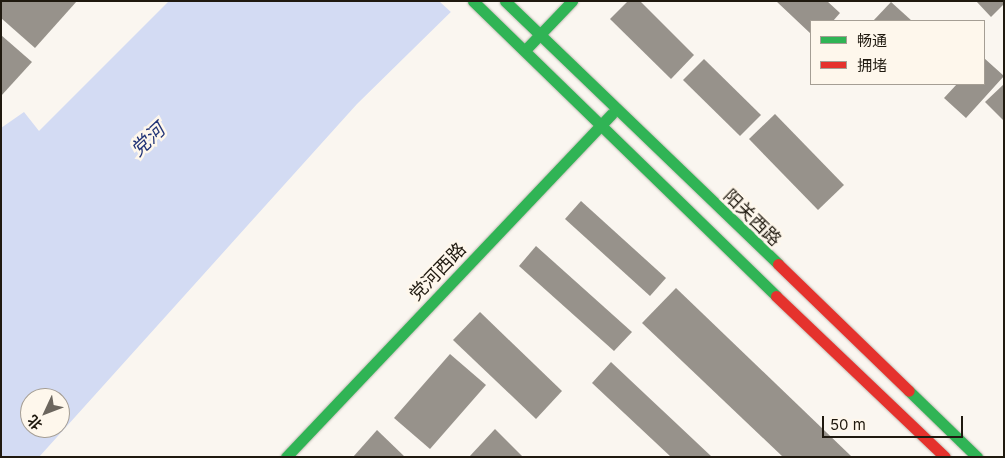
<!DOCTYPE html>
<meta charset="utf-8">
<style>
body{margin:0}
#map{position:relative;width:1005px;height:458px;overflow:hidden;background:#faf6f0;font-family:Inter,"Noto Sans SC",sans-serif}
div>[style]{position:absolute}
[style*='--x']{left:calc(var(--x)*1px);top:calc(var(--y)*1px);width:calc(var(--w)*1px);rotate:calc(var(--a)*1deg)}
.water>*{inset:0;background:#d3dbf3}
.pier>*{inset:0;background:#faf6f0}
.building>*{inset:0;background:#97928b}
.roads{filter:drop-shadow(0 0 1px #c1bcb4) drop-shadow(0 0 1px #c1bcb4)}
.fast>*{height:11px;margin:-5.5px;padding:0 5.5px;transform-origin:5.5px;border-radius:5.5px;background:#30b455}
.jam>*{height:11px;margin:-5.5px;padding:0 5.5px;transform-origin:5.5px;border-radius:5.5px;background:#e5322d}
span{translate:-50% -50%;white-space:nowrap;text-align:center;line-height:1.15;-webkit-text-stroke:5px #fef7ec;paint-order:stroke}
.street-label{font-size:18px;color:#1f190f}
.water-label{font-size:19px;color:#223477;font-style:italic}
.frame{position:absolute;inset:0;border:2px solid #1f190f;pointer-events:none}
.legend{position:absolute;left:810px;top:20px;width:175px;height:65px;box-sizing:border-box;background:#fef7ec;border:1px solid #a59e94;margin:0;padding:6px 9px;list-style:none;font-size:15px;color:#1f190f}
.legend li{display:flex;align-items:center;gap:10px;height:25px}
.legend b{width:25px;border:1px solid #a59e94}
.north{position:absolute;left:20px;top:388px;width:50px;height:50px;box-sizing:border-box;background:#fef7ec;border:1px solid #a59e94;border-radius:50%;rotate:227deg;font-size:14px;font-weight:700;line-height:20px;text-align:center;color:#1f190f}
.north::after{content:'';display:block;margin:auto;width:18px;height:22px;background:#6c665e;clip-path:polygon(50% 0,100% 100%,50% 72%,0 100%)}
.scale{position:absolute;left:822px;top:416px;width:141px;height:22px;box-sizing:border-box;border:2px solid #1f190f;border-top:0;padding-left:6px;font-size:15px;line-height:18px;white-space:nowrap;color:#1f190f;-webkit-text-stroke:4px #fef7ec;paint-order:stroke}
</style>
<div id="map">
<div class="water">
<i style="clip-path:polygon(evenodd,169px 1px,462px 1px,357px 104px,39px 457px,1px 457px,1px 128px,24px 112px,39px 131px,169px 1px,30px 398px,60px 398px,60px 428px,30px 428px,30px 398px)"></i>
</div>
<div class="pier">
<i style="clip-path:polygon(439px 1px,464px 1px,453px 14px)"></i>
</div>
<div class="building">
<i style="clip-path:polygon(1px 1px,77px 1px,35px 48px,1px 18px)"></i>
<i style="clip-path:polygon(628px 1px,640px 1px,694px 55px,671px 79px,610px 19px)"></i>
<i style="clip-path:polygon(776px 1px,827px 1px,840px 13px,833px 21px,811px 21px,811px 34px)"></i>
<i style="clip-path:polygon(976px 1px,1004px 1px,1004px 4px,991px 17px)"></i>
<i style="clip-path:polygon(891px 2px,912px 21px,873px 21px)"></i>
<i style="clip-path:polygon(1px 35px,32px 62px,1px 96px)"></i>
<i style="clip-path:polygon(984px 58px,1004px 76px,966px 118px,944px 98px,957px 84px,984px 84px)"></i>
<i style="clip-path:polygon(704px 59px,761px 115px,740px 136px,683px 80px)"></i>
<i style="clip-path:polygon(1004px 84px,1004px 121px,985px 102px)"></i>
<i style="clip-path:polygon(775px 114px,844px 185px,818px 210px,749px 139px)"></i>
<i style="clip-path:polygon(581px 201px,666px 278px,650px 296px,565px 219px)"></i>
<i style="clip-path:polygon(536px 246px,632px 332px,614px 351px,519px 266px)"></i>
<i style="clip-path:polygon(676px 288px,851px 456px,850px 457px,783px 457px,642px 323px)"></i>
<i style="clip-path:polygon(480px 312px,562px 391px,536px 419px,453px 340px)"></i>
<i style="clip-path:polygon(450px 354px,486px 385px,430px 449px,394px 418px)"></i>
<i style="clip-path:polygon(611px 362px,712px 457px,671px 457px,592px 383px)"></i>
<i style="clip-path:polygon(495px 429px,523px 457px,469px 457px)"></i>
<i style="clip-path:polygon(377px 430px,405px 457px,353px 457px)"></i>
</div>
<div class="roads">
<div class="fast">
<i style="--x:473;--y:1;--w:423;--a:44.2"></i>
<i style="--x:505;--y:1;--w:379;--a:43.9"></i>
<i style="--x:528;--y:47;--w:64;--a:-46.3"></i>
<i style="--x:909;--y:391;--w:95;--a:44.1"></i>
<i style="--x:286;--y:457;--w:473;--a:-46.5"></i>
</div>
<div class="jam">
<i style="--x:778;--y:264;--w:182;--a:44.1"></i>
<i style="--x:776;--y:296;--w:233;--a:43.6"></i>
</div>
</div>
<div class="street-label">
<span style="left:752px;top:218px;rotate:44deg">阳关西路</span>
<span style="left:438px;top:272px;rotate:-46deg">党河西路</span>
</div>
<div class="water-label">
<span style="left:148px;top:140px;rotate:-43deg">党河</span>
</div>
<div class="frame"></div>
<ul class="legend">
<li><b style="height:6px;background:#30b455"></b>畅通</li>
<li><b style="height:6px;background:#e5322d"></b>拥堵</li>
</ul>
<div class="north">北</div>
<div class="scale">50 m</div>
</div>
